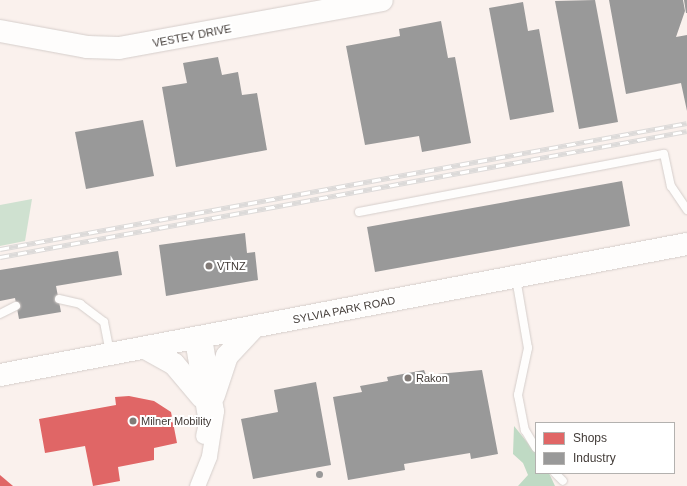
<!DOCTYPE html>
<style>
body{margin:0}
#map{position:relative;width:687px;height:486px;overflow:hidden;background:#faf1ed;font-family:Arial,sans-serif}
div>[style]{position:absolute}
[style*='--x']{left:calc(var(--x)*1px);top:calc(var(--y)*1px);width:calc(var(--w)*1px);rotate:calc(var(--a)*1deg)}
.green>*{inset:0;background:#cfe1d0}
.forest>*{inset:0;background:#bfdac4}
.shops>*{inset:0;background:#e06666}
.industry>*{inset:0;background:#999}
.round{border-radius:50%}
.roads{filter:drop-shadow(0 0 1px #d5cecb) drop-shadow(0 0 1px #d5cecb)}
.lane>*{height:8px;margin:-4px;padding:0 4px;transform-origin:4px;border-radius:4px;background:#fefdfc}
.street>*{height:15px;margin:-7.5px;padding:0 7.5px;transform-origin:7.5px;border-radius:7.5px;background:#fefdfc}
.secondary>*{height:22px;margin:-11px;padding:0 11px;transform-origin:11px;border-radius:11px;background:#fefdfc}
.primary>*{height:22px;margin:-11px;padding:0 11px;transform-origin:11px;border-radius:11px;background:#fefdfc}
.rail>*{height:4.5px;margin-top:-2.25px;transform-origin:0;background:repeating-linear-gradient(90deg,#fff 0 9px,#dcdad9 0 18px);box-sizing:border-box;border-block:1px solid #dcdad9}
.dots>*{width:11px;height:11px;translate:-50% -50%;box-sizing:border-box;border:2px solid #fff;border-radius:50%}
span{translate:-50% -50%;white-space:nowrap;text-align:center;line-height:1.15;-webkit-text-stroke:4px #fff;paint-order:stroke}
.street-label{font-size:11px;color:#423b37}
.poi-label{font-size:11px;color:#423b37}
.left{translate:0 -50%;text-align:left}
.legend{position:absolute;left:535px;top:422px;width:140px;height:52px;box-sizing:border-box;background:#fff;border:1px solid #b3b1af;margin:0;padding:5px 7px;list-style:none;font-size:12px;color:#423b37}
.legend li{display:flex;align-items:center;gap:8px;height:20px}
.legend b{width:20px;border:1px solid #b3b1af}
</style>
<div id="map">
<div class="green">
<i style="clip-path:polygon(32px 199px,25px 241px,0 246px,0 205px)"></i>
</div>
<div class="forest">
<i style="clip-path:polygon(514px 426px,536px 453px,536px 473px,549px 473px,555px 486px,518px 486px,528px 475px,523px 463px,513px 454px)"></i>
</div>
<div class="shops">
<i style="clip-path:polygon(129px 396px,154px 401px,171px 412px,177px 443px,154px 448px,154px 460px,118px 467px,120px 481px,93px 486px,85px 446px,45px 453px,39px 419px,116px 405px,115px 397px)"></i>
<i style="clip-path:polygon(0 475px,13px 486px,0 486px)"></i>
</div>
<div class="industry">
<i style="clip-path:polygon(595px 0,618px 122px,579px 129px,555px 1px)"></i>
<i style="clip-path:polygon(609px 0,683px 0,685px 11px,676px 37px,687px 35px,687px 111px,681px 83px,626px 94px)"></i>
<i style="clip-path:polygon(684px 0,687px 0,687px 13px,686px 13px)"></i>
<i style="clip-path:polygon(523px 2px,528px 31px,539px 29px,554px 112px,510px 120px,489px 8px)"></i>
<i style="clip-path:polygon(441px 21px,448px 58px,455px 57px,471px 143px,422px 152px,419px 136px,365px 145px,346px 46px,400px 36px,399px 29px)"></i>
<i style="clip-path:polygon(218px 57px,222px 75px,238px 72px,242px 95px,257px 93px,267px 150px,176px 167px,162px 87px,187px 83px,183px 63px)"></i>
<i style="clip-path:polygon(143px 120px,154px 176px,86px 189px,75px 132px)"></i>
<i style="clip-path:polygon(622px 181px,630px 226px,375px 272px,367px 227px)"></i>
<i style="clip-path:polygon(245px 233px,247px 253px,255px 252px,258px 280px,166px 296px,159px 245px)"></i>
<i style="clip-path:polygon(118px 251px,122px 275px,56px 286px,61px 312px,19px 319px,15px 298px,0 301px,0 270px)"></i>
<i style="clip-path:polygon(424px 370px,426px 375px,482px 370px,498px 454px,471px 459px,470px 453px,404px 464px,405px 470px,348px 480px,333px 397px,362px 392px,360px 386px,388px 381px,387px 377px)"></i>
<i style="clip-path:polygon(316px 382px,331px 465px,253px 479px,241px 419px,278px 412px,274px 390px)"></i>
<i class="round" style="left:315.5px;top:470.5px;width:7px;height:7px"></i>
</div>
<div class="roads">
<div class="lane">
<i style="--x:359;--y:212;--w:310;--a:-10.8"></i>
<i style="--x:664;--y:154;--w:33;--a:78"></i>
<i style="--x:671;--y:186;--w:29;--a:56"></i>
<i style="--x:516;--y:278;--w:71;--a:80.3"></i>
<i style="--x:528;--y:348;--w:48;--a:102"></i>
<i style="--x:518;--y:395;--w:36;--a:79"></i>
<i style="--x:525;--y:430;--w:21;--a:59"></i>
<i style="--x:59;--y:299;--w:22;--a:13"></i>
<i style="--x:80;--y:304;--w:30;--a:37"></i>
<i style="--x:104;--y:322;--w:33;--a:79"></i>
<i style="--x:0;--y:314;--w:18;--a:-27"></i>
<i style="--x:555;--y:473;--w:11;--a:45"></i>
</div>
<div class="street">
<i style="--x:192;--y:339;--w:85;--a:80.5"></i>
<i style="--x:206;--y:423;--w:13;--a:103"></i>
<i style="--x:197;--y:486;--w:32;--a:-68"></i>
<i style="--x:209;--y:456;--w:46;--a:-81.2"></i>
<i style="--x:216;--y:411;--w:75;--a:-99.2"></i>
</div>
<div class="secondary">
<i style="--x:0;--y:31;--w:88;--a:10.4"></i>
<i style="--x:87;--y:47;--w:32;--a:2"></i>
<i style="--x:119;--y:48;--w:267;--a:-10.3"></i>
</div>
<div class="primary">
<i style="--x:145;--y:348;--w:33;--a:29"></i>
<i style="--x:174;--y:364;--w:43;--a:49.7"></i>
<i style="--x:0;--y:375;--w:699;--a:-10.8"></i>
<i style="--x:214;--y:395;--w:41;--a:-71.6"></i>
<i style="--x:227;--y:356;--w:38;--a:-47"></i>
</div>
</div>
<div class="rail">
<i style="--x:0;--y:249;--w:698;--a:-10.39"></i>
<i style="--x:0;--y:257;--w:698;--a:-10.39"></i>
</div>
<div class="dots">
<i style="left:209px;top:266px;background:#827b77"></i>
<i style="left:408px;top:378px;background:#827b77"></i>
<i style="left:133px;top:421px;background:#827b77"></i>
</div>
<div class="street-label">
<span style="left:192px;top:36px;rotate:-11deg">VESTEY DRIVE</span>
<span style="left:344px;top:310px;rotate:-11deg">SYLVIA PARK ROAD</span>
</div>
<div class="poi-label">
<span class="left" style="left:217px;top:266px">VTNZ</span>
<span class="left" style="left:416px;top:378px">Rakon</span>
<span class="left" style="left:141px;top:421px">Milner Mobility</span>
</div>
<ul class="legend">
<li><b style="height:11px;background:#e06666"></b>Shops</li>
<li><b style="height:11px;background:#999"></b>Industry</li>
</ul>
</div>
